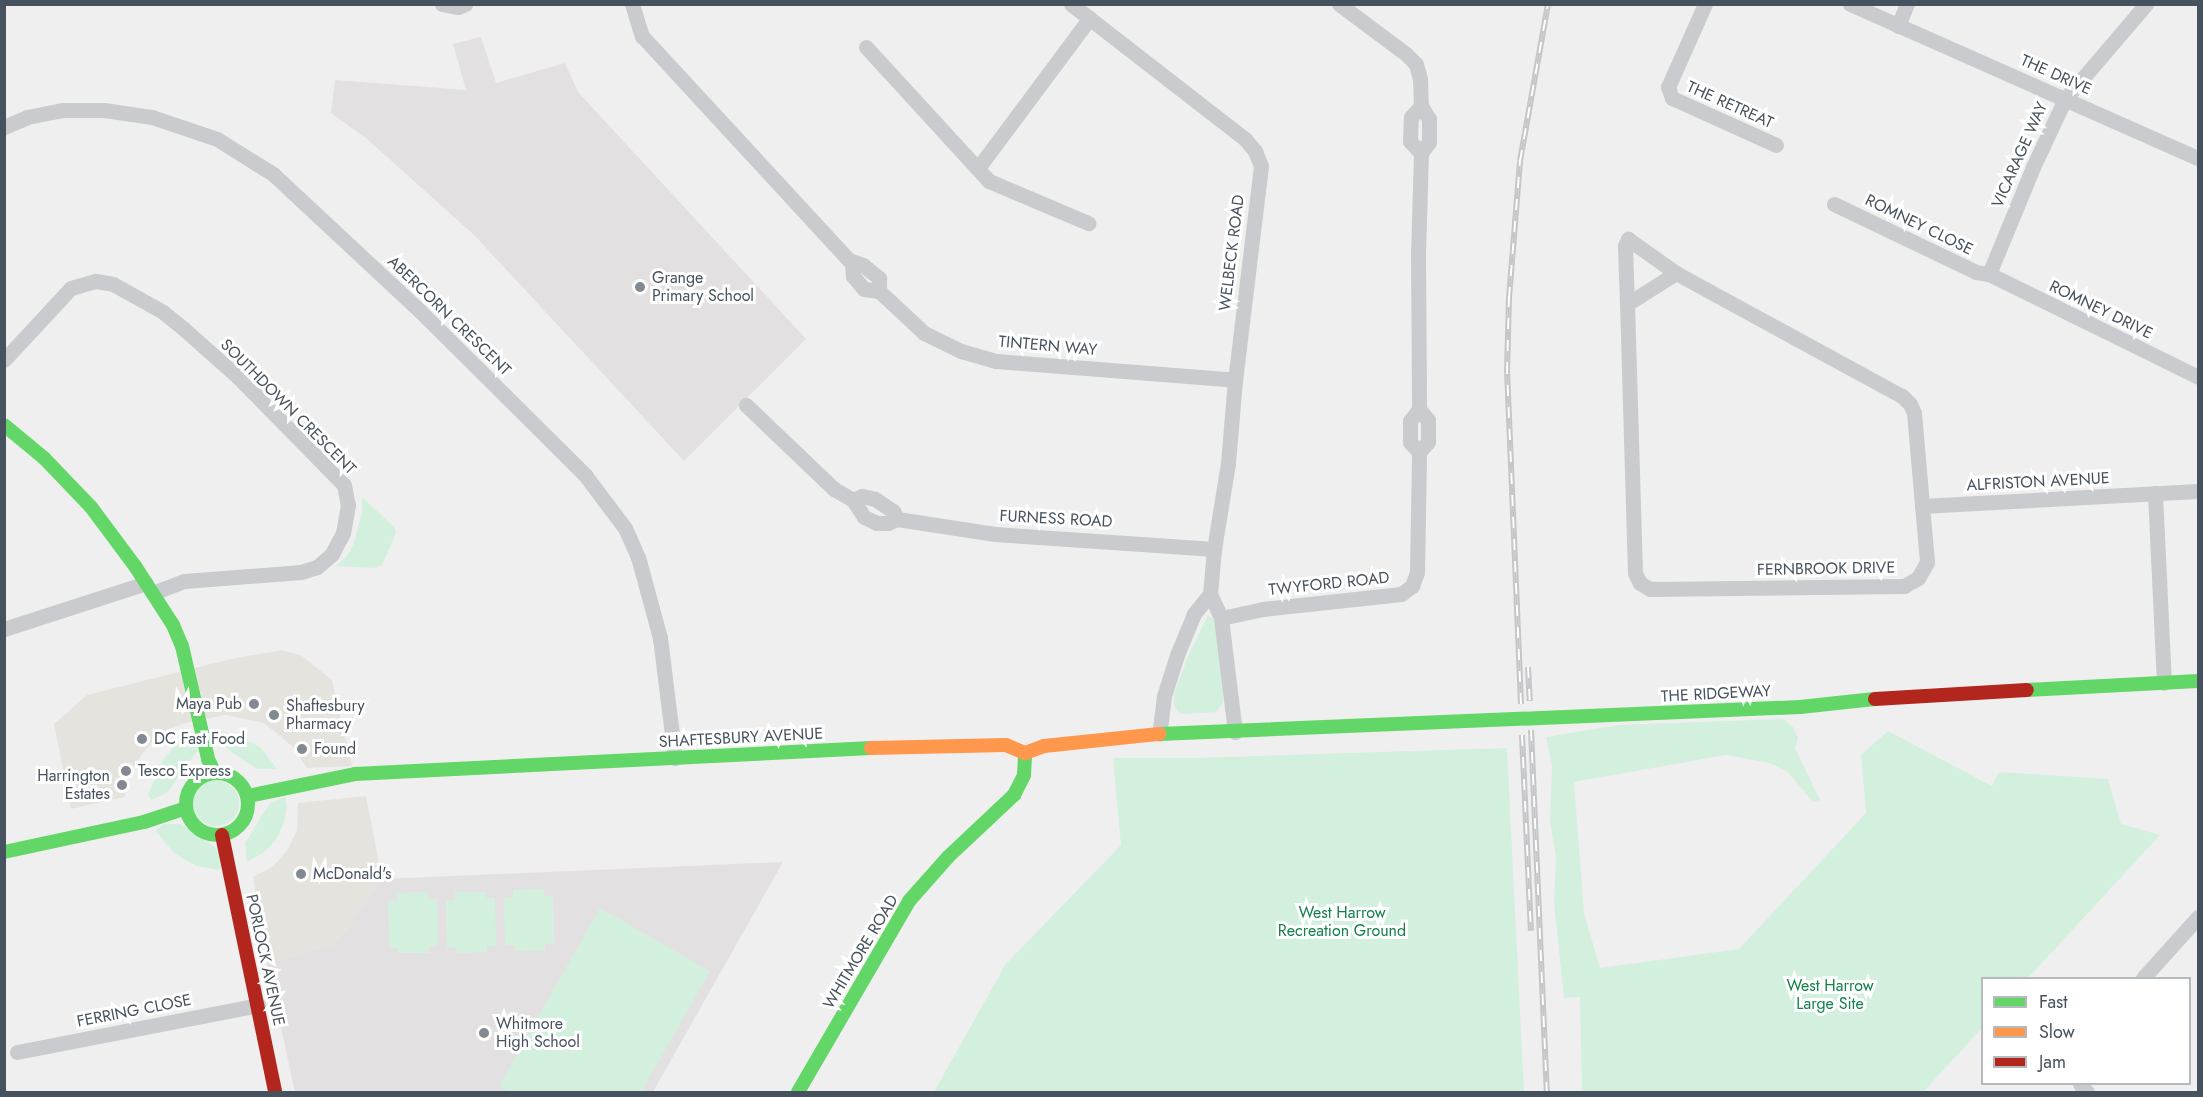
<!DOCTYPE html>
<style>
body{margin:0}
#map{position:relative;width:2203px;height:1097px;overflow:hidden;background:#f0efef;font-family:Jost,sans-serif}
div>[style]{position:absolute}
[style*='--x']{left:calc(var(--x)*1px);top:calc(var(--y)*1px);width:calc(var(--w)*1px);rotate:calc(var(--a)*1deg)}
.commercial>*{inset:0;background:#e5e3dd}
.education>*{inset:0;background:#e2e0e1}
.green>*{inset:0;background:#d3f0de}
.round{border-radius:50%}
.street>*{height:15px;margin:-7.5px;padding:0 7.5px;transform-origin:7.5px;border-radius:7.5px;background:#c9cbce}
.fast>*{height:14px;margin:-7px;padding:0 7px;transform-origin:7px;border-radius:7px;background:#63d668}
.fast>.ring{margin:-7px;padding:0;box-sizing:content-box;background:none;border:14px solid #63d668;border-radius:50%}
.slow>*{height:14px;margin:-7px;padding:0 7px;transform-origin:7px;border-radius:7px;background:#ff974d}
.jam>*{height:14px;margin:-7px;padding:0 7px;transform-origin:7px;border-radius:7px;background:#b3261e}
.rail>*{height:6px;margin-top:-3px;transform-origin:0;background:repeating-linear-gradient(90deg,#fff 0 11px,#c5c6c8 0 22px);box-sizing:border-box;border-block:2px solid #c5c6c8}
.dots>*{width:16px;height:16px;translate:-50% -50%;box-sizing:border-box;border:3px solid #fff;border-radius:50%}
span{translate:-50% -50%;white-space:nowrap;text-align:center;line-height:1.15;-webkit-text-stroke:6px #fff;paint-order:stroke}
.street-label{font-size:16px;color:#46525d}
.poi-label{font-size:16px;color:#46525d}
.left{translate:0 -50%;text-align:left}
.right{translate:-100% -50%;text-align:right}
.park-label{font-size:16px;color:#14804a}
.frame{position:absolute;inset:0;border:6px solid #46525d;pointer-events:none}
.legend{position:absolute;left:1981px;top:977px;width:210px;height:108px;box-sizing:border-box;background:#fff;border:2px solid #b5babe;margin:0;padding:8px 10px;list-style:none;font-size:18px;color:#46525d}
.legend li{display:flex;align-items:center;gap:12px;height:30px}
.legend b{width:30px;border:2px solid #b5babe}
</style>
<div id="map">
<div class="commercial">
<i style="clip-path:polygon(282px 650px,302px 656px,332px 680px,352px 766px,307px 768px,292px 746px,264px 723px,225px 715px,185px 723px,163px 732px,145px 750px,128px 774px,125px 797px,71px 809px,54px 724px,87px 695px,231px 659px)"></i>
<i style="clip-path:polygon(366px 796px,382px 879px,349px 927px,332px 945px,267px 964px,253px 877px,272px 867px,287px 851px,297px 830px,298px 803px)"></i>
</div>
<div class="education">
<i style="clip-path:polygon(481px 37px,496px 83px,565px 63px,578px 92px,806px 339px,684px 461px,474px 235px,367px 139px,331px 113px,335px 80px,466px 90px,453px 44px)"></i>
<i style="clip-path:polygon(783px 862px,653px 1092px,295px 1092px,267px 964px,332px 945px,349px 927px,382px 879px)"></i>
</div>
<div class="green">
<i style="clip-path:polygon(362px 497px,393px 526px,396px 531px,394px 538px,382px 565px,376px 568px,336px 566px,347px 556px,354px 543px,362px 511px)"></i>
<i style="clip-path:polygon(1208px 615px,1214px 620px,1222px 662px,1223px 703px,1216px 712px,1184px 714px,1178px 712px,1174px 705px,1174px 694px,1188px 656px)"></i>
<i style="clip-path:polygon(1783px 719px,1793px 727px,1798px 738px,1795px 748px,1820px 800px,1813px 802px,1787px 771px,1769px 763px,1726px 755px,1574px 782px,1584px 913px,1600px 968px,1739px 949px,1866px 813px,1861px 755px,1888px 731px,1992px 786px,1999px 772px,2108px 779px,2121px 824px,2160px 835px,2028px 978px,1982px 978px,1982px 1028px,1923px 1092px,1582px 1092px,1580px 997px,1564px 998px,1554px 903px,1556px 859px,1550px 820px,1552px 765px,1546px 737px,1619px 725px)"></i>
<i style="clip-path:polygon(221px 731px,238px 735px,261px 748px,277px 769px,257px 769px,230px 751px,223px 744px,219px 732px)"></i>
<i style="clip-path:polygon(192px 735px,198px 749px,195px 754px,167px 793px,151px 800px,148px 794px,163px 760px,173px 748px)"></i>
<i style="clip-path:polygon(1507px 748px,1524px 1092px,934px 1092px,1005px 965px,1121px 845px,1113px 758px,1195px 758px)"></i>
<i class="round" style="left:193px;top:780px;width:46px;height:46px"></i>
<i style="clip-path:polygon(285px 797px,287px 807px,284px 823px,276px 840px,266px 851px,247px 862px,245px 843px,270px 803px)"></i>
<i style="clip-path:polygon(164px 824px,181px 824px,211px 844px,219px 851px,221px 867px,218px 870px,196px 866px,174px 853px,157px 833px,156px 830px)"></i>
<i style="clip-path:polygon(543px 889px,544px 896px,553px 896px,554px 943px,545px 944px,545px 950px,514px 951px,514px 945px,505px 945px,504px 898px,513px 898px,513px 890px)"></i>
<i style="clip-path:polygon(428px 892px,428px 899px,437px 899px,438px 946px,429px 946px,429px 953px,398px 953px,398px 948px,389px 948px,388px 901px,397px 900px,397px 893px)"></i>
<i style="clip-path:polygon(455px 892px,485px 892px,486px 898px,495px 898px,496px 946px,487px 946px,487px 952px,456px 953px,456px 947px,447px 948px,446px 900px,455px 900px)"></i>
<i style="clip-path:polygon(600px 908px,710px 971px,641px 1092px,510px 1092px,499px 1086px)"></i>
</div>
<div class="street">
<i style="--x:442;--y:4;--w:16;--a:11"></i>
<i style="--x:458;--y:7;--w:8;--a:-23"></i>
<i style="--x:632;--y:4;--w:34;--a:73"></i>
<i style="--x:642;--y:36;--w:305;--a:47.3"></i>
<i style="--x:849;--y:260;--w:15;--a:20"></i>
<i style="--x:863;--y:265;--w:21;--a:39"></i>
<i style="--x:879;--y:278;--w:13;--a:90"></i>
<i style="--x:1071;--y:4;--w:220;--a:37.8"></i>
<i style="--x:1245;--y:139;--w:16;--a:50"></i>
<i style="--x:1255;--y:151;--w:16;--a:68"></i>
<i style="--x:1261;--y:166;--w:216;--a:96.9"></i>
<i style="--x:1235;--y:380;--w:83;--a:94.8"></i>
<i style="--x:1228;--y:463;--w:87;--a:99.2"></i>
<i style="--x:1214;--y:549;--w:45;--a:95.1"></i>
<i style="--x:1210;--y:594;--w:26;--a:129"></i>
<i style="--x:1194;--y:614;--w:44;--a:112.5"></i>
<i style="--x:1177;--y:655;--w:43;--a:107.6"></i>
<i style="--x:1164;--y:696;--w:38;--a:97"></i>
<i style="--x:1339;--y:4;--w:84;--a:36.7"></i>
<i style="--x:1406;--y:54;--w:14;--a:45"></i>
<i style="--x:1416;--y:64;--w:16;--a:75"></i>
<i style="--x:1420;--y:79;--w:27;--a:88"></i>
<i style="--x:1421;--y:106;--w:15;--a:58"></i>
<i style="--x:1429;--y:119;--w:23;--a:90"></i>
<i style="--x:1429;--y:142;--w:14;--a:126"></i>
<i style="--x:1421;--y:153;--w:101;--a:91.7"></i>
<i style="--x:1418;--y:254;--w:155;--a:89.6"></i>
<i style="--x:1419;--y:409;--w:15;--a:127"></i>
<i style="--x:1410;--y:421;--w:21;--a:90"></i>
<i style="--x:1410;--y:442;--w:13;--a:48"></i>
<i style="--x:1705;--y:4;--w:91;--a:114"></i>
<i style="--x:1668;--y:87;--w:12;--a:70"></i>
<i style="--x:1672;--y:98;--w:114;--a:24.3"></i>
<i style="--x:1850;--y:4;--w:381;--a:23.9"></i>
<i style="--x:1898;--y:26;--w:24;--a:-68"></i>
<i style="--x:866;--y:47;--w:182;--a:47.5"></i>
<i style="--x:989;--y:181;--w:108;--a:23"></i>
<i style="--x:4;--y:127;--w:25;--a:-23"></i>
<i style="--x:27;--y:117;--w:37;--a:-11"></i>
<i style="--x:63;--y:110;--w:41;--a:0"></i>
<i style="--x:104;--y:110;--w:49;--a:8.3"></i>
<i style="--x:152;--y:117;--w:69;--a:18.7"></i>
<i style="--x:217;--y:139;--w:66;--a:32"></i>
<i style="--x:273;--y:174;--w:201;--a:43"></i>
<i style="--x:420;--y:311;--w:233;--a:44.8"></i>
<i style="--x:585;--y:475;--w:66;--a:53"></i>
<i style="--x:625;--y:528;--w:32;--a:66"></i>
<i style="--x:638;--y:557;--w:84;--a:74.8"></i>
<i style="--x:660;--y:638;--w:121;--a:82.9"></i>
<i style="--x:1421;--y:153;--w:16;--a:-133"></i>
<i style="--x:1410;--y:141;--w:24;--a:-88"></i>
<i style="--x:1411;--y:117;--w:15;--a:-48"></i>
<i style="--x:978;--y:168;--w:187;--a:-53.3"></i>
<i style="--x:1834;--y:204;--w:157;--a:25.6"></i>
<i style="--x:1976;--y:272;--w:13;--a:9"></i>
<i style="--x:1989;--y:274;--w:233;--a:26.2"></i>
<i style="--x:852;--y:263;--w:13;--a:86"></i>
<i style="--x:853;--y:276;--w:17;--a:50"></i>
<i style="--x:864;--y:289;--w:15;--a:8"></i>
<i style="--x:879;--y:291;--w:62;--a:43"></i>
<i style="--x:924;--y:333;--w:41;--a:25.9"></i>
<i style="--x:961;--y:351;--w:36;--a:16"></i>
<i style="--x:996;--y:361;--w:240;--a:4.5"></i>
<i style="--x:1676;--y:273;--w:257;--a:28.6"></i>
<i style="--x:1902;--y:396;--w:11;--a:45"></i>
<i style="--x:1910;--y:404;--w:10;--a:66"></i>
<i style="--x:1914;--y:413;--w:150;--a:85"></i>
<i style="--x:1927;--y:562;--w:18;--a:119"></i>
<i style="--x:1918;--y:578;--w:16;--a:150"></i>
<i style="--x:1904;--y:586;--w:254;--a:179.3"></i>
<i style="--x:1650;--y:589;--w:12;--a:-149"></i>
<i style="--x:1640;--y:583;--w:11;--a:-117"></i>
<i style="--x:1635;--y:573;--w:269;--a:-91.7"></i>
<i style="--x:1627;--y:304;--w:58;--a:-32.3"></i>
<i style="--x:1989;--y:274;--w:116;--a:-67.6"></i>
<i style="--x:2033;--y:167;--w:75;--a:-64.8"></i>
<i style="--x:2065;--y:99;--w:125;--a:-49.5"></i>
<i style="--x:1627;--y:304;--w:58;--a:-92"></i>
<i style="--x:1625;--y:246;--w:8;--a:-67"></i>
<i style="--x:1628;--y:239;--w:59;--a:35.3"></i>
<i style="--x:4;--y:360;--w:98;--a:-47.1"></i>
<i style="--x:71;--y:288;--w:26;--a:-16"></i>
<i style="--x:96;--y:281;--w:17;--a:10"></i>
<i style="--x:113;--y:284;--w:57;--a:29.2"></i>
<i style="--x:163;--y:312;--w:28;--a:39"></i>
<i style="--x:185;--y:330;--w:71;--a:41.6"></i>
<i style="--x:238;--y:377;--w:151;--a:45.5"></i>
<i style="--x:344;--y:485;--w:20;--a:79"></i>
<i style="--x:348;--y:505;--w:28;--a:100"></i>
<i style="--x:343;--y:533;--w:24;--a:118"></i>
<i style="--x:332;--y:554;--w:20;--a:139"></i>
<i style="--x:317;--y:567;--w:17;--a:163"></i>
<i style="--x:301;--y:572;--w:117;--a:175.6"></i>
<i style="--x:184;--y:581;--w:33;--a:159"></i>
<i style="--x:746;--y:405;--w:122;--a:43.7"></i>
<i style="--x:834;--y:489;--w:22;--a:30"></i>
<i style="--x:853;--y:500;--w:20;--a:57"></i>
<i style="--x:864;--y:517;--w:14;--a:25"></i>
<i style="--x:877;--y:523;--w:11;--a:0"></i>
<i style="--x:888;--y:523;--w:10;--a:-24"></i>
<i style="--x:897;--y:519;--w:99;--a:8.7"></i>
<i style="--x:995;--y:534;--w:220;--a:3.9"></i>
<i style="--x:2155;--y:493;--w:190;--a:87.3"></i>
<i style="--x:853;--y:500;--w:10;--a:-24"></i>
<i style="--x:862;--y:496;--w:13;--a:13"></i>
<i style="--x:875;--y:499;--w:22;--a:34"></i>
<i style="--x:893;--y:511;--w:9;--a:63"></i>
<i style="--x:1922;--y:506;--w:276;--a:-3.1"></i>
<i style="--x:1210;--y:594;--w:26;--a:65"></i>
<i style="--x:1221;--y:618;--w:115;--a:83"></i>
<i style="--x:1221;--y:618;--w:43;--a:-12.1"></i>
<i style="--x:1263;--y:609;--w:139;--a:-6.2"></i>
<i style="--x:1401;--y:594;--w:14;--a:-36"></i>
<i style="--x:1412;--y:586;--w:15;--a:-70"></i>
<i style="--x:1417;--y:572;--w:120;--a:-89"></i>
<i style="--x:1419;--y:452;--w:13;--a:-48"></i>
<i style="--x:1428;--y:442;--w:22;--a:-90"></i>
<i style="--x:1428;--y:420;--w:14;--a:-129"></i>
<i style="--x:4;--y:629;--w:149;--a:-17.9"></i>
<i style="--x:2143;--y:978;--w:82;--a:-48"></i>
<i style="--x:17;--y:1052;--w:246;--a:-11"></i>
<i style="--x:2080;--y:1084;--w:11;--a:49"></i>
</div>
<div class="fast">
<i style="--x:4;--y:425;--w:52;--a:39.5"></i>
<i style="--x:44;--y:458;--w:68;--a:46.2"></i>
<i style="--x:91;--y:507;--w:74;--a:53.3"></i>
<i style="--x:135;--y:566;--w:70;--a:57.2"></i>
<i style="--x:173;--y:625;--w:23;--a:67"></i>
<i style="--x:182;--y:646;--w:116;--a:77"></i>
<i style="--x:208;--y:759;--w:14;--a:65"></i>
<i style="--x:2027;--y:690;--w:171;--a:-3"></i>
<i style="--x:1159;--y:734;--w:642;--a:-2.41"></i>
<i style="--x:1800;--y:707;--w:75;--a:-6.1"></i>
<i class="ring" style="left:186px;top:773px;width:48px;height:48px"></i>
<i style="--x:248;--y:796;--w:109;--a:-11.6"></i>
<i style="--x:355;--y:774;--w:517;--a:-2.88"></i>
<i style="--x:4;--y:852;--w:143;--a:-12.1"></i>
<i style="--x:144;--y:822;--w:44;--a:-18.4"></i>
<i style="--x:798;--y:1092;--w:221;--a:-59.8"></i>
<i style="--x:909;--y:901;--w:59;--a:-48.4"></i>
<i style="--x:948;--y:857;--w:91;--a:-43.2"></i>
<i style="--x:1014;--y:795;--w:22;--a:-63"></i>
<i style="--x:1024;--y:775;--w:22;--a:-87"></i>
</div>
<div class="slow">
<i style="--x:871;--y:748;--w:135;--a:-1.3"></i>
<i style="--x:1006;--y:745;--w:21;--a:23"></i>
<i style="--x:1025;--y:753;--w:20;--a:-20"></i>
<i style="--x:1044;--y:746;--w:116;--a:-6"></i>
</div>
<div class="jam">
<i style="--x:1875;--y:699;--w:152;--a:-3.4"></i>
<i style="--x:222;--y:835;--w:262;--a:78.3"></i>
</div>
<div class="rail">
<i style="--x:1528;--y:667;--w:34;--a:87"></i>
<i style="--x:1521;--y:704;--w:331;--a:-92.4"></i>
<i style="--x:1507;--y:373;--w:75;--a:-88.5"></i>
<i style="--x:1509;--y:298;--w:137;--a:-85.4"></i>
<i style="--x:1520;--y:161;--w:159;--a:-79.9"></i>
<i style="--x:1531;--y:730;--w:362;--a:87.5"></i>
<i style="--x:1522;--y:735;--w:196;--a:87.4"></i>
</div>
<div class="dots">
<i style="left:640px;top:287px;background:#828990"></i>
<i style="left:254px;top:704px;background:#828990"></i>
<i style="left:274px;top:715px;background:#828990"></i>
<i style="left:142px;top:739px;background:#828990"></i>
<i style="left:302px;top:749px;background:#828990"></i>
<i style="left:126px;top:771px;background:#828990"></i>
<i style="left:122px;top:785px;background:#828990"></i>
<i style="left:301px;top:874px;background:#828990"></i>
<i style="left:484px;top:1033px;background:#828990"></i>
</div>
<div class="street-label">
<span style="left:2056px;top:75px;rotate:24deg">THE DRIVE</span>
<span style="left:1730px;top:105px;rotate:24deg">THE RETREAT</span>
<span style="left:2020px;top:155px;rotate:-66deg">VICARAGE WAY</span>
<span style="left:1919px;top:225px;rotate:26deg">ROMNEY CLOSE</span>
<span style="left:1232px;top:253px;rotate:-83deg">WELBECK ROAD</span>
<span style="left:2101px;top:310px;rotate:26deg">ROMNEY DRIVE</span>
<span style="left:449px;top:316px;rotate:44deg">ABERCORN CRESCENT</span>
<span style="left:1048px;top:346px;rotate:5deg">TINTERN WAY</span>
<span style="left:288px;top:407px;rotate:45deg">SOUTHDOWN CRESCENT</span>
<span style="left:2038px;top:482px;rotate:-3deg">ALFRISTON AVENUE</span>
<span style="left:1056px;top:519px;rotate:3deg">FURNESS ROAD</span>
<span style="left:1826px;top:569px;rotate:-1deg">FERNBROOK DRIVE</span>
<span style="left:1329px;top:584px;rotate:-6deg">TWYFORD ROAD</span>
<span style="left:1716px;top:694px;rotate:-3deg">THE RIDGEWAY</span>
<span style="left:741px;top:738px;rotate:-3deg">SHAFTESBURY AVENUE</span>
<span style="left:861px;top:952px;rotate:-59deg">WHITMORE ROAD</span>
<span style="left:265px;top:960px;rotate:78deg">PORLOCK AVENUE</span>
<span style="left:134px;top:1011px;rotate:-11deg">FERRING CLOSE</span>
</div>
<div class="poi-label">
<span class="left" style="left:652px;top:287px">Grange<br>Primary School</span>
<span class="right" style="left:242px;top:704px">Maya Pub</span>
<span class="left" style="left:286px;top:715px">Shaftesbury<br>Pharmacy</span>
<span class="left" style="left:154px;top:739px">DC Fast Food</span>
<span class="left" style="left:314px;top:749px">Found</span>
<span class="left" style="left:138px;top:771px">Tesco Express</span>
<span class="right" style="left:110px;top:785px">Harrington<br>Estates</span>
<span class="left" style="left:313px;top:874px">McDonald's</span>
<span class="left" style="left:496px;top:1033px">Whitmore<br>High School</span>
</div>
<div class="park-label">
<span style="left:1342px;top:922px">West Harrow<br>Recreation Ground</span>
<span style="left:1830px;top:995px">West Harrow<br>Large Site</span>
</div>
<div class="frame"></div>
<ul class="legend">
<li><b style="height:8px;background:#63d668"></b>Fast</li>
<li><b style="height:8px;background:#ff974d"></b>Slow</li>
<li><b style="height:8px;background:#b3261e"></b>Jam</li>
</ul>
</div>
